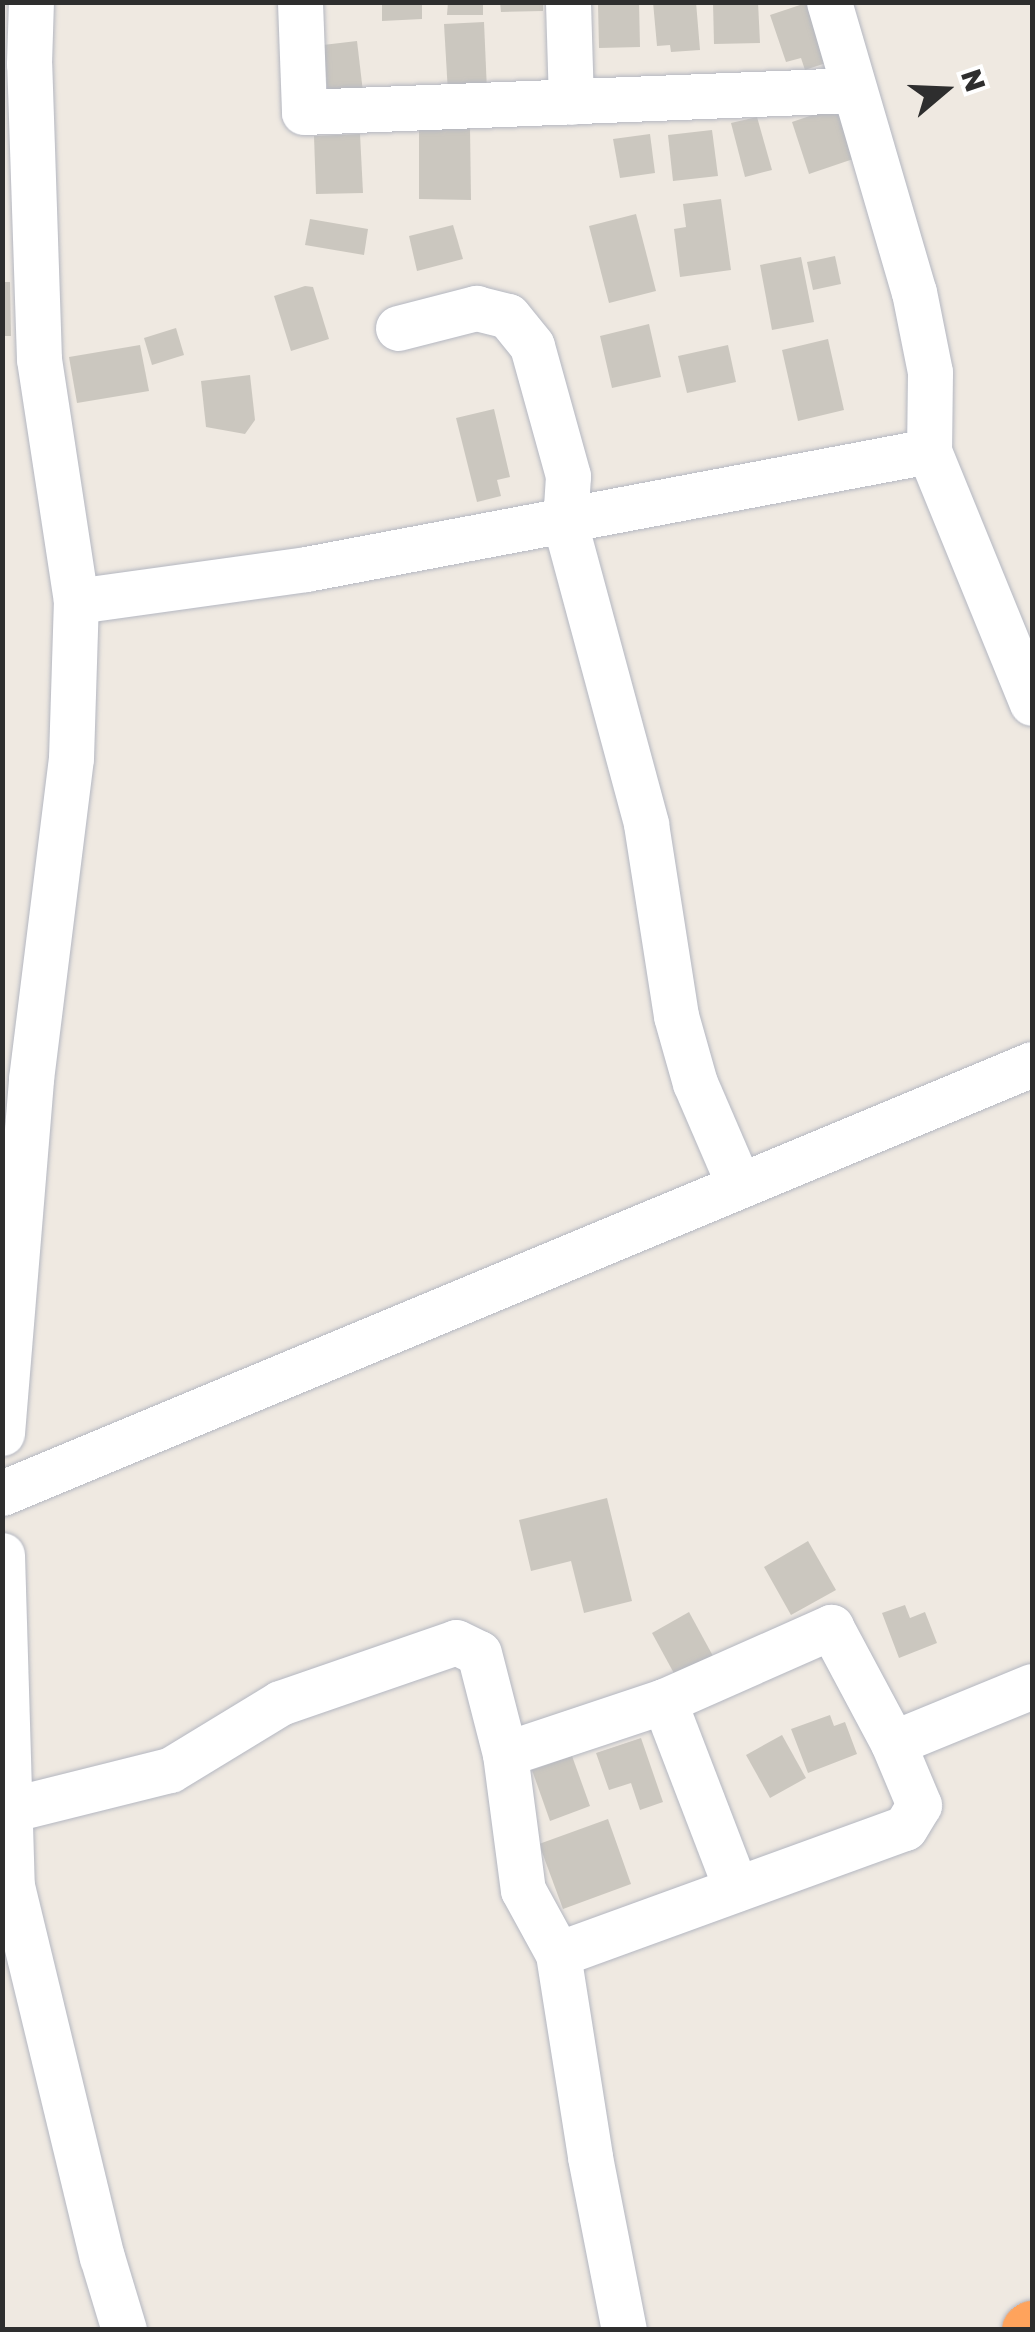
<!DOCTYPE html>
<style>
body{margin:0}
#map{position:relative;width:1035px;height:2332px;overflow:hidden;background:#efe9e1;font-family:"Golos Text",sans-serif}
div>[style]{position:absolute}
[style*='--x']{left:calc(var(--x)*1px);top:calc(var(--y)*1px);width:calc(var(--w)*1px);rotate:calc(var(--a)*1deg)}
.building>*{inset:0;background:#cbc7bf}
.roads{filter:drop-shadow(0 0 2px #b4b7c1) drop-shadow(0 0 2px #b4b7c1)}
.minor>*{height:45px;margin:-22.5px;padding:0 22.5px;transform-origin:22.5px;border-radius:22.5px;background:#fff}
.highway>*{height:55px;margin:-27.5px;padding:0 27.5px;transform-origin:27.5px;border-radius:27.5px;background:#ffa35c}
span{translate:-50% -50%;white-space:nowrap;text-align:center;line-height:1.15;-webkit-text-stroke:8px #fff;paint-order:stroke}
.frame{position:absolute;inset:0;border:5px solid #2e2e2e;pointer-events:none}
.north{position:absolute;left:895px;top:40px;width:100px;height:100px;-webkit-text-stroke:8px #fff;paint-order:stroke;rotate:71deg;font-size:28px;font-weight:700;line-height:40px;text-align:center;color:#2e2e2e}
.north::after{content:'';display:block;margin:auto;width:35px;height:45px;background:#2e2e2e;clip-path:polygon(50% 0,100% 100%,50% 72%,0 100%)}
</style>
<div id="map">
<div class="building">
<i style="clip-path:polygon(382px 2px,422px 2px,422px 19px,382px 21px)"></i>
<i style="clip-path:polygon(448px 2px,483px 2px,483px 15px,447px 15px)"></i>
<i style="clip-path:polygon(500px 2px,543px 2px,543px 11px,501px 12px)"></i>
<i style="clip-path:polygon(639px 2px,640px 47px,599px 48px,598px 3px)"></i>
<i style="clip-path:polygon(653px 2px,696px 2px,700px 50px,671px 52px,670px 45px,657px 46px)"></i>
<i style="clip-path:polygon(713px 2px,758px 2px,760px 43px,714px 44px)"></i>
<i style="clip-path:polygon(806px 3px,826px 63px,805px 70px,801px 58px,786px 62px,770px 15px)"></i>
<i style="clip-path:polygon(484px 22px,487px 91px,448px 93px,444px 24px)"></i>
<i style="clip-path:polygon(357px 41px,363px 92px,328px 95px,323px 45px)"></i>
<i style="clip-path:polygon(845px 104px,862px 156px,809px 174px,792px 122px)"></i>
<i style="clip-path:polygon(757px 117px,772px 170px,745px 177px,731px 123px)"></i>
<i style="clip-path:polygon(419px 128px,470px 128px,471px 200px,419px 199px)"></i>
<i style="clip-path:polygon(712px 130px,718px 176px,673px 181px,668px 135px)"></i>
<i style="clip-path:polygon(360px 134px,363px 193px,316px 194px,314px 136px)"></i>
<i style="clip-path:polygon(650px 134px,655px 173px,620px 178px,613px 139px)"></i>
<i style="clip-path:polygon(721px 199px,731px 270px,680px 277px,674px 229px,686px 227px,683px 204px)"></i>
<i style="clip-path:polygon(636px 214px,656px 291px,609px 303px,589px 226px)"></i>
<i style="clip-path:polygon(310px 219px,368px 229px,364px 255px,305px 245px)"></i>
<i style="clip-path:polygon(453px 225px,463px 259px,417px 271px,409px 236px)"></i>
<i style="clip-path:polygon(835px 256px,841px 284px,813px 290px,807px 262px)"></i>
<i style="clip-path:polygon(801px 257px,814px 322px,772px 330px,760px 265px)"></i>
<i style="clip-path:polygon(2px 282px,10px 282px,11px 336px,2px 336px)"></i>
<i style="clip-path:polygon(305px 286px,313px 287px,329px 339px,291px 351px,274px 296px)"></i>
<i style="clip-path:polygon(649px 324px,661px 377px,612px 388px,600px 336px)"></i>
<i style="clip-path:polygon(176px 328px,184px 355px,152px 365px,144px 338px)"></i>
<i style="clip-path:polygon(828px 339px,844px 410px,798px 421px,782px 350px)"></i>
<i style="clip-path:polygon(140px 345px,149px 391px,77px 403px,69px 357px)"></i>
<i style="clip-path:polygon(728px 345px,736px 382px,687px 393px,678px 356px)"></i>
<i style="clip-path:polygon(250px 375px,255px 420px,245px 434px,206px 427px,201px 381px)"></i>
<i style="clip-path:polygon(494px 409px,510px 477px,497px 480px,501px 496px,477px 502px,456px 418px)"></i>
<i style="clip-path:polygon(607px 1498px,632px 1601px,584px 1613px,571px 1561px,531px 1571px,519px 1520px)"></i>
<i style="clip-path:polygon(808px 1541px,836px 1590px,791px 1615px,764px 1567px)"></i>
<i style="clip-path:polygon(905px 1605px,910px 1618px,925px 1612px,937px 1643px,899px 1658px,882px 1613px)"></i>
<i style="clip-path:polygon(689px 1612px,713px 1656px,676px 1677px,652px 1633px)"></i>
<i style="clip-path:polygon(830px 1715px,834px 1726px,845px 1722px,857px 1754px,808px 1773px,791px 1729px)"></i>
<i style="clip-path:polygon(782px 1735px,806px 1778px,770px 1798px,746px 1755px)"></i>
<i style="clip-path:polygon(641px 1738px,663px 1802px,640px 1810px,631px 1783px,609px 1790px,596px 1753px)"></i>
<i style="clip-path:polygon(572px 1756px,590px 1806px,550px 1821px,532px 1770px)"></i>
<i style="clip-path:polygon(608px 1819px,631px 1884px,563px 1909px,539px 1844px)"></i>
</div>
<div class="roads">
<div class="minor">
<i style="--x:300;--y:2;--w:110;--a:87.9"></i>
<i style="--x:304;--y:112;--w:549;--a:-2.29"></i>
<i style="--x:568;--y:2;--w:100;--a:88.3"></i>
<i style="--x:829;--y:2;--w:302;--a:73.7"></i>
<i style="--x:914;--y:292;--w:82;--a:78.7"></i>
<i style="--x:930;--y:372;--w:79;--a:90.7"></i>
<i style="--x:929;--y:451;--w:272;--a:67.8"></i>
<i style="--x:398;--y:328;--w:81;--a:-14.4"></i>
<i style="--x:476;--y:308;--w:33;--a:14"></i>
<i style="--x:508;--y:316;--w:38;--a:51"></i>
<i style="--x:532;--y:346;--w:135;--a:74.5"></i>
<i style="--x:568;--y:476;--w:47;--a:93.7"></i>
<i style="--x:565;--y:523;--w:312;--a:74.9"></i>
<i style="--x:646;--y:824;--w:194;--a:81.1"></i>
<i style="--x:676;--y:1016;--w:70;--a:74.2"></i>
<i style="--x:695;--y:1083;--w:111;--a:66.7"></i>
<i style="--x:76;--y:601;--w:232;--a:-7.9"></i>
<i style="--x:306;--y:569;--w:634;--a:-10.73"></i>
<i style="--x:2;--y:1433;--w:355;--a:-85.3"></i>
<i style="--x:31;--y:1079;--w:323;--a:-82.9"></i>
<i style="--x:71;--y:758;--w:157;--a:-88.2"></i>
<i style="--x:76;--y:601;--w:245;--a:-98.7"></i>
<i style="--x:39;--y:359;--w:295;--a:-91.9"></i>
<i style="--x:29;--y:64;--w:62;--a:-88.2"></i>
<i style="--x:2;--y:1493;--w:1116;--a:-22.61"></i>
<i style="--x:2;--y:1555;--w:331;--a:88.3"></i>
<i style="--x:12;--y:1886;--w:382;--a:76.4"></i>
<i style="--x:102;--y:2257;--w:76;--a:73.2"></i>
<i style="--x:664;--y:1701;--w:201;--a:69"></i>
<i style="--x:505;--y:1754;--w:137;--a:82.5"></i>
<i style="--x:523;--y:1890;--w:73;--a:61.3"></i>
<i style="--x:558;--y:1954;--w:369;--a:-20"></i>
<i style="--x:905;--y:1828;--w:27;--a:-59"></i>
<i style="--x:919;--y:1805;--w:67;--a:-112.8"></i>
<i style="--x:9;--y:1810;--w:166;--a:-14"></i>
<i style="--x:170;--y:1770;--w:129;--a:-31.3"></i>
<i style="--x:280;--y:1703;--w:186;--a:-19.1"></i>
<i style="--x:456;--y:1642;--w:25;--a:26"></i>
<i style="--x:479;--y:1653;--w:104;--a:75.6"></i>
<i style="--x:505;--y:1754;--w:168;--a:-18.4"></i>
<i style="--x:664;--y:1701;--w:183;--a:-23.9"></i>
<i style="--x:831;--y:1627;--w:132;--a:61.9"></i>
<i style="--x:893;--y:1743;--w:150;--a:-22.3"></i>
<i style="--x:558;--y:1954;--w:206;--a:81"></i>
<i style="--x:590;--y:2157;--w:176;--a:78.9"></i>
</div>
<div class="highway">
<i style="--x:1029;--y:2330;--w:4;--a:-34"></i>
</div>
</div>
<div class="frame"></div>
<div class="north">N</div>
</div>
